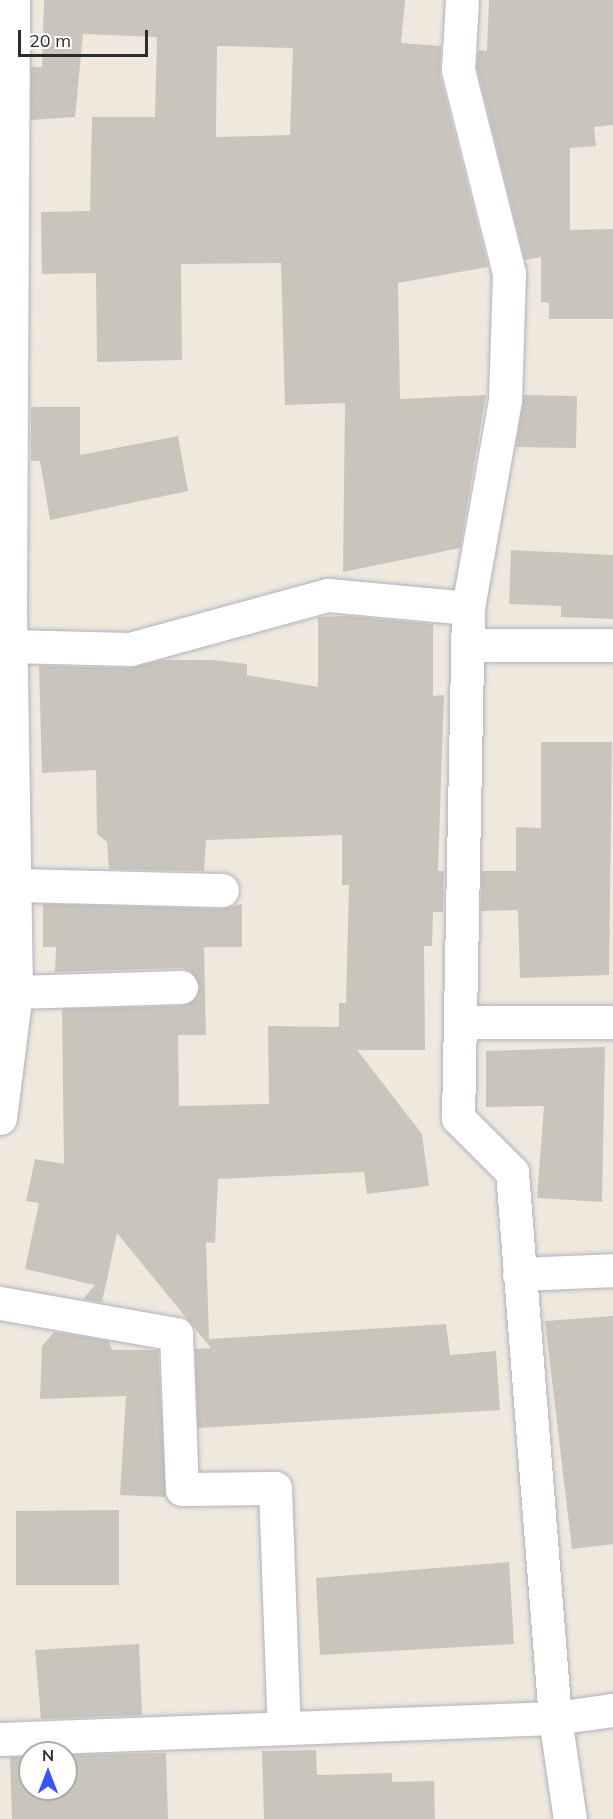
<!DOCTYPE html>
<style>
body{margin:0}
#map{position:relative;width:613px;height:1819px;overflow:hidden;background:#efe8dd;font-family:Mulish,sans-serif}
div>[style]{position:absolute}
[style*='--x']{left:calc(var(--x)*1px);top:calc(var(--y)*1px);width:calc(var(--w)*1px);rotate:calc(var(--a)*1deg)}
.building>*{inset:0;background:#cac5bc}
.roads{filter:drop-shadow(0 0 2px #b1b2c1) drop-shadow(0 0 2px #b1b2c1)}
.minor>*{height:33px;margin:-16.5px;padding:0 16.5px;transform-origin:16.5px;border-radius:16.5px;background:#fff}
span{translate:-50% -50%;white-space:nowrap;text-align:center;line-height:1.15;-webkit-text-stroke:5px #fff;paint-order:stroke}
.north{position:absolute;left:18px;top:1741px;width:60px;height:60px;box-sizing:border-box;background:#fff;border:2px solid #ababab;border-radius:50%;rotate:0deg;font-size:16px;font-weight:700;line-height:24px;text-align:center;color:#2c2c2c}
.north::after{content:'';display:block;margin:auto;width:21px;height:27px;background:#3a51ff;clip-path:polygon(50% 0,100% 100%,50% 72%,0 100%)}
.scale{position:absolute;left:18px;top:30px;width:130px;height:27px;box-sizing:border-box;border:3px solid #2c2c2c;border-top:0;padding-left:8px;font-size:18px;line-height:21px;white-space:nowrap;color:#2c2c2c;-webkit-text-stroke:4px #fff;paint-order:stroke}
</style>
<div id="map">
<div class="building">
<i style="clip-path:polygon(evenodd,44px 0,405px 0,401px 43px,441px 46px,440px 75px,488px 267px,398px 283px,400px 399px,486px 395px,460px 548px,343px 572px,345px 403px,285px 405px,281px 263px,181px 264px,182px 360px,97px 362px,96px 273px,42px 274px,41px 212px,90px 211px,92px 117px,155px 117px,157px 37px,83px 34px,75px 117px,31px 120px,31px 67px,42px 67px,44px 0,217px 46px,293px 48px,290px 135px,216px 137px,217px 46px)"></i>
<i style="clip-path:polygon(489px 0,613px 0,613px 125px,594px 127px,596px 146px,570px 148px,570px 230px,613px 229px,613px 319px,549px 319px,549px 303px,541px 302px,541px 257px,525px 260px,477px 68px,478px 50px,487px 51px)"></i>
<i style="clip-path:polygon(524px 395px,577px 396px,576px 448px,516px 447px)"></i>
<i style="clip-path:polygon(31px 407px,80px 407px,80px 455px,178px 436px,188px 491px,50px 520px,40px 461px,31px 461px)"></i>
<i style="clip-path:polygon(511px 550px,613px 555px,613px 619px,561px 617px,561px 606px,509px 604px)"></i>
<i style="clip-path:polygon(347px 616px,433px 624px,433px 696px,444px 695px,438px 871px,444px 871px,443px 912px,433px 912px,432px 946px,424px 946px,425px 1050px,357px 1050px,422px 1134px,429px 1186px,367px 1194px,364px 1172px,218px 1179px,215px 1243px,206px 1242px,209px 1339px,446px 1324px,450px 1355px,496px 1351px,500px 1410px,198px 1428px,195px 1349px,211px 1348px,117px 1233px,102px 1302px,83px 1299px,95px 1285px,25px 1269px,39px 1203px,26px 1201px,35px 1159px,64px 1164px,62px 1009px,182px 1006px,197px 996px,200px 986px,190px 971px,180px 968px,55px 972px,56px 947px,43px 947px,43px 904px,222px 909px,242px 904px,242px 947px,204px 947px,206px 1035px,178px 1035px,179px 1106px,269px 1104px,268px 1026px,339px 1027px,339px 1003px,346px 1003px,349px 885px,342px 885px,342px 835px,206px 840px,204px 871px,109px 869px,107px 842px,97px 834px,96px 770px,42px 773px,39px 666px,130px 668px,162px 660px,212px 660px,247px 664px,247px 675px,318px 687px,318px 617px)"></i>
<i style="clip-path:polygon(541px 742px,612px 742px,609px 975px,520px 978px,518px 910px,481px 911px,482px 871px,516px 871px,516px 827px,541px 828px)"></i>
<i style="clip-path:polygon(605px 1047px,602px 1202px,537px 1198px,544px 1106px,486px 1107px,486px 1051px)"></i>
<i style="clip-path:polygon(613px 1316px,613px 1544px,572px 1549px,545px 1321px)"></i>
<i style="clip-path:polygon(54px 1332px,109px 1341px,112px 1350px,158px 1350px,166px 1497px,120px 1495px,126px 1396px,40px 1399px,42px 1346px)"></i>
<i style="clip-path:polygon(119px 1510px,119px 1585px,16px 1585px,16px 1511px)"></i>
<i style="clip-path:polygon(509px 1562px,514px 1644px,320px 1655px,316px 1578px)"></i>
<i style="clip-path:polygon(139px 1644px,142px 1715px,41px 1719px,35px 1650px)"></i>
<i style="clip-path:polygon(316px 1750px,317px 1775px,392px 1773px,392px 1782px,434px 1781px,435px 1819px,264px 1819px,262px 1751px)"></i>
<i style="clip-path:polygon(166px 1753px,168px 1819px,12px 1819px,10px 1757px,30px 1757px,30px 1789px,66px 1789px,66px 1755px)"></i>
</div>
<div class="roads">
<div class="minor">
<i style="--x:462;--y:0;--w:70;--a:93.3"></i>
<i style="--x:458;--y:70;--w:209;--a:75.9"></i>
<i style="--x:509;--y:273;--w:127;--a:91.8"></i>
<i style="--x:505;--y:400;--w:211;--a:100.1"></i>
<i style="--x:468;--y:608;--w:510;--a:91.12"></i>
<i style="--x:458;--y:1118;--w:76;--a:45"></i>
<i style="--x:512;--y:1172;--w:548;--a:85.5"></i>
<i style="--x:555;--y:1718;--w:102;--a:81.6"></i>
<i style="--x:468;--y:645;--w:145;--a:0"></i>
<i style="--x:10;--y:646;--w:120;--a:1.4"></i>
<i style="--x:130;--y:649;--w:205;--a:-15.3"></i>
<i style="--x:328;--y:595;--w:141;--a:5.3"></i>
<i style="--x:15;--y:885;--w:207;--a:1.4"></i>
<i style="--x:16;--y:992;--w:165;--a:-1.7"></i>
<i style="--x:460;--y:1022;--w:153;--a:0"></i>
<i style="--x:0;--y:1118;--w:127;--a:-82.8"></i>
<i style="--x:16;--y:992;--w:389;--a:-90.9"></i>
<i style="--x:10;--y:603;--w:603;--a:-89.71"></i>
<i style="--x:519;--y:1274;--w:94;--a:-2.4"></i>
<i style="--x:0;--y:1303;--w:179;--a:10"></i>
<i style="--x:176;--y:1334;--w:155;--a:87.8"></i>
<i style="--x:182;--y:1489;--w:93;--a:-0.6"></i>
<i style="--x:275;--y:1488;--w:240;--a:87.9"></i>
<i style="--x:0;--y:1739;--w:555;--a:-2.17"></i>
<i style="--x:555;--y:1718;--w:59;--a:-7.9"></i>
</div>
</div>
<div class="north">N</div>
<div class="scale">20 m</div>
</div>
